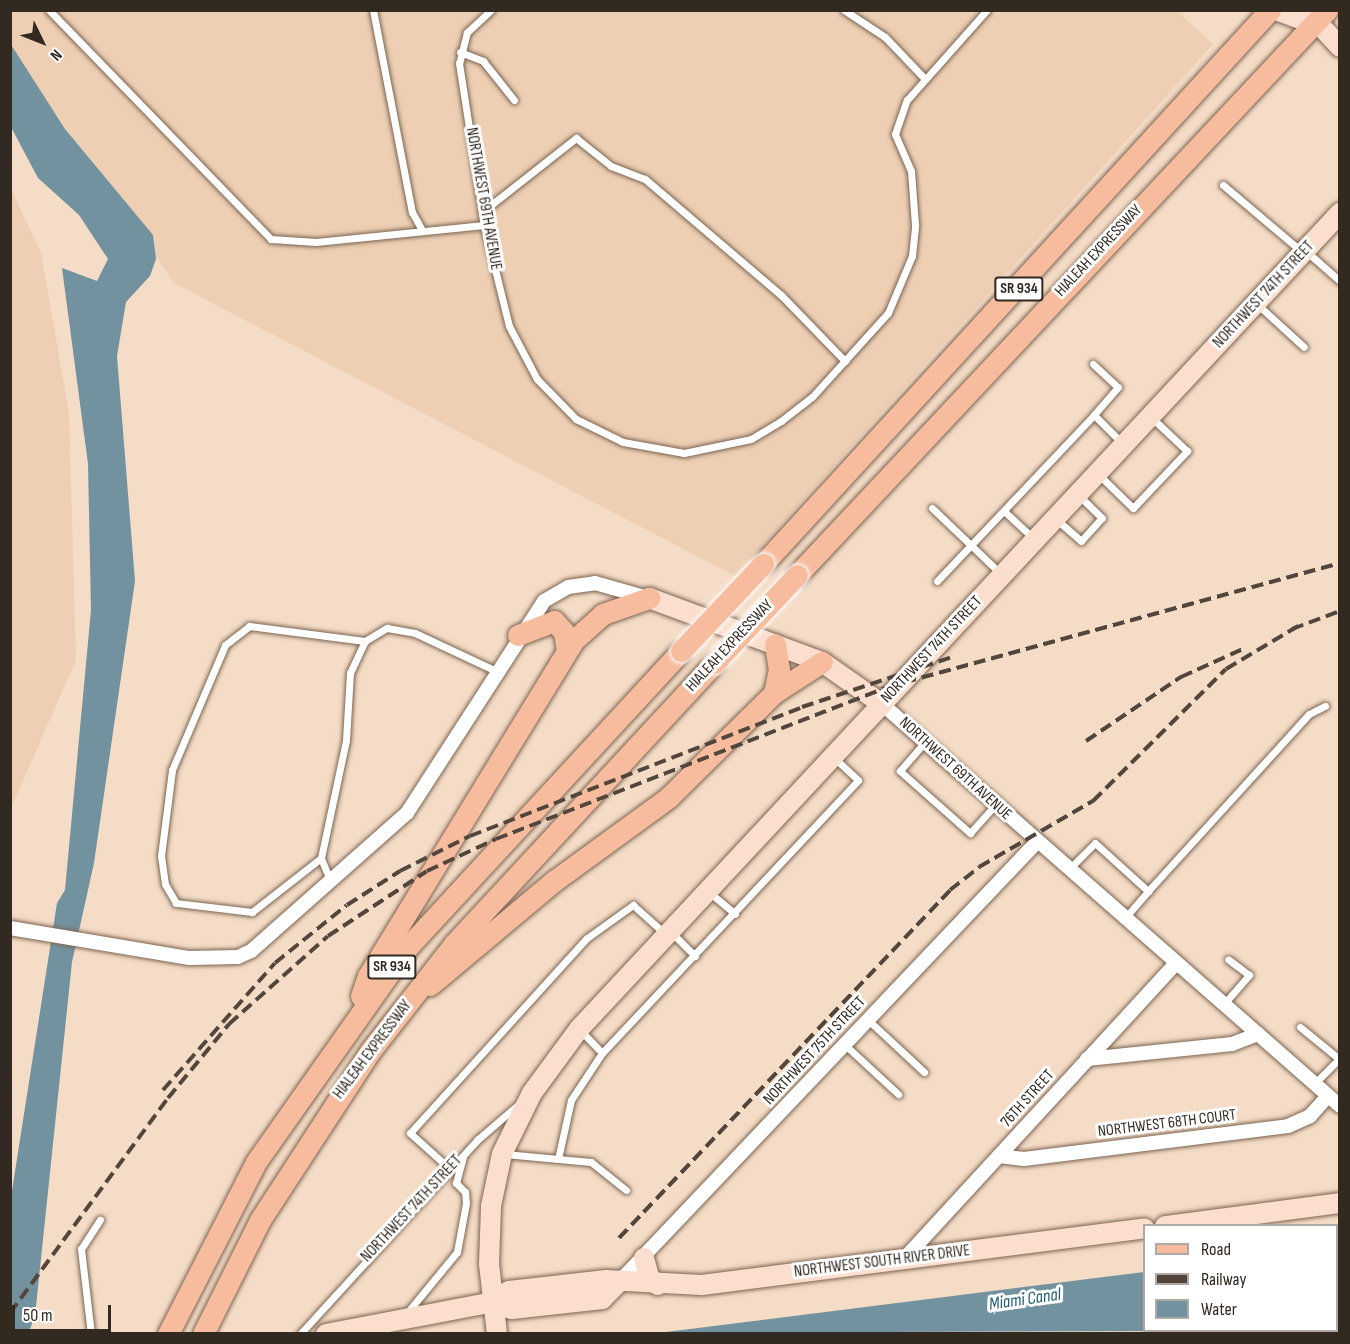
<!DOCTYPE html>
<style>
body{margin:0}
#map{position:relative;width:1350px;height:1344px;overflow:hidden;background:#f5dcc6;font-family:"Sofia Sans Condensed",sans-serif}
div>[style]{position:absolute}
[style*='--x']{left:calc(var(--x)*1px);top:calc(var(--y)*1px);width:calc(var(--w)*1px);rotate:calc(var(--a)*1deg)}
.built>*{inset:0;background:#eecfb4}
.water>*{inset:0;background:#73929f}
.roads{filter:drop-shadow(0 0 2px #7b6552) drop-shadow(0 0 2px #7b6552)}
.lane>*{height:7px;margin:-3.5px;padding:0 3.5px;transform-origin:3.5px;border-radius:3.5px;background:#fff}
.street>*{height:14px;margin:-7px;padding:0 7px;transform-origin:7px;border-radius:7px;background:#fff}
.secondary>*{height:20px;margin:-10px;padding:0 10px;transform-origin:10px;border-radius:10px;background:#fbdece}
.primary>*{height:21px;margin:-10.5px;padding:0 10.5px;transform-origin:10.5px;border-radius:10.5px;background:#f7bc9d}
.highway>*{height:24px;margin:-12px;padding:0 12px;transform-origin:12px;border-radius:12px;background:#f2905b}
.rail>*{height:4px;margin-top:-2px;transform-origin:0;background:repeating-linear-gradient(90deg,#52463c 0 12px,transparent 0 18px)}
.bridges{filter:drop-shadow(0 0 2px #fff) drop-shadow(0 0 2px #fff)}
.primary-bridge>*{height:21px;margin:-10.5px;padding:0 10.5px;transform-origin:10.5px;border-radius:10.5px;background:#f7bc9d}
span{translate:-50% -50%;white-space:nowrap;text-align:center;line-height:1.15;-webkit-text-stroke:6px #fff;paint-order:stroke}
.shield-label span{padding:2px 4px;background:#fff;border:2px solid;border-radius:4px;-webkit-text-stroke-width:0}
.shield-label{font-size:15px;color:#322921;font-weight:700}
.street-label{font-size:16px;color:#322921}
.water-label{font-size:18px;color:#1d5b6f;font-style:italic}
.frame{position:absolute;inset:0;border:12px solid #322921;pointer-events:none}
.legend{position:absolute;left:1143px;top:1224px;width:195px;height:108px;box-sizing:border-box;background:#fff;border:2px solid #ada9a6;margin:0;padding:8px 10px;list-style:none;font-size:18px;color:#322921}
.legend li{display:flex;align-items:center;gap:12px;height:30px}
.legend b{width:30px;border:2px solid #ada9a6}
.north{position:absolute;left:12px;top:12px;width:60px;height:60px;-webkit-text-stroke:4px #fff;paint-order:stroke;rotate:133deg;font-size:16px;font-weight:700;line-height:24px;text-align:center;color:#322921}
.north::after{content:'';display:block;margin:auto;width:21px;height:27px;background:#322921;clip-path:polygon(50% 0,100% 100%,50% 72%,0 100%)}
.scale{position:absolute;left:12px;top:1305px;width:99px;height:27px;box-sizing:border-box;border:3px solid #322921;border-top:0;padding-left:8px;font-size:18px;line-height:21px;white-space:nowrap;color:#322921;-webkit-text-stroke:4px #fff;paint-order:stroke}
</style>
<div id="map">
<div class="built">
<i style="clip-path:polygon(1176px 10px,1213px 44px,735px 576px,174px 283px,11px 51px,10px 11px)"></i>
<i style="clip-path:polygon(10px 187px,41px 253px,69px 413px,76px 660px,11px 808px)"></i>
</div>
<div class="water">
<i style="clip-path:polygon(10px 43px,65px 129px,153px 235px,156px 259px,150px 276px,126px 302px,117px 356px,135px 581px,94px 863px,72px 962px,35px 1316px,28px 1334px,11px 1333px,11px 1197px,57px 903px,65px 890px,91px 610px,88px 464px,62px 268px,97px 281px,108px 259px,79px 215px,38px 178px,11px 127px)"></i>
<i style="clip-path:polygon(1144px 1272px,1144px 1330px,1174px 1331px,658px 1333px)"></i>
</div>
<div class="roads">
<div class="lane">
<i style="--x:49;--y:10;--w:319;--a:45.9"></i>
<i style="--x:271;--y:239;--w:45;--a:3.8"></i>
<i style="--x:316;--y:242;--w:169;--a:-5.8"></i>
<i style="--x:373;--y:10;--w:206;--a:79.1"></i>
<i style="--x:412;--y:212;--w:21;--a:61"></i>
<i style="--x:491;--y:10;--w:33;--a:137"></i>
<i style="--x:467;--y:32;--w:32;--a:104"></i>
<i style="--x:459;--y:63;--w:164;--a:81.2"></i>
<i style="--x:484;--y:225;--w:104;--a:76.1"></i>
<i style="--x:509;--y:326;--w:60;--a:62.2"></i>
<i style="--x:537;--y:379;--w:56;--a:45.7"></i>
<i style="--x:576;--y:419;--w:52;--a:26.1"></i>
<i style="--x:623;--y:442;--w:62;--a:10.2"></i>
<i style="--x:684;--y:453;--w:68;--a:-11.8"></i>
<i style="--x:751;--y:439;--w:35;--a:-31"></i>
<i style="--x:781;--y:421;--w:39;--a:-38"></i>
<i style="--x:812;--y:397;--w:113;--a:-47.9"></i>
<i style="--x:888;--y:313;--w:62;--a:-67.2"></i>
<i style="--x:912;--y:256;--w:31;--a:-84"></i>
<i style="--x:915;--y:225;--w:54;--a:-94.2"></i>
<i style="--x:911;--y:171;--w:40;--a:-113.4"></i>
<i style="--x:895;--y:134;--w:36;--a:-71"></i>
<i style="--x:907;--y:100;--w:120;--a:-48.4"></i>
<i style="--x:844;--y:10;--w:49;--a:33.4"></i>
<i style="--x:885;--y:37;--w:57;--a:46.4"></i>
<i style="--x:460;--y:52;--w:25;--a:21"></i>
<i style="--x:483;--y:61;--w:50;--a:51.5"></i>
<i style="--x:1223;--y:185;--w:102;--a:40.2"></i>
<i style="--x:482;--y:212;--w:120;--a:-38.2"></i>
<i style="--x:576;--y:138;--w:45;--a:38.7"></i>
<i style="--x:611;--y:166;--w:36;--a:21"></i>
<i style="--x:645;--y:179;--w:179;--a:40.5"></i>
<i style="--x:781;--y:295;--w:92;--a:45.9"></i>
<i style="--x:1307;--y:252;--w:44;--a:41.3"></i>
<i style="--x:1258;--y:305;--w:62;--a:42.4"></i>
<i style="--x:1093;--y:364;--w:34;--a:43"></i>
<i style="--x:1118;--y:387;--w:37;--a:131"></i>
<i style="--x:1094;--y:415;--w:40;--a:45"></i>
<i style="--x:1098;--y:474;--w:49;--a:44.2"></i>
<i style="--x:1133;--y:508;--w:79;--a:-46.5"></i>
<i style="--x:1187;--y:451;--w:48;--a:-136.7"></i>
<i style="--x:932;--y:508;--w:94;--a:43.7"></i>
<i style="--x:1004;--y:511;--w:40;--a:43"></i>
<i style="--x:1057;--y:520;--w:32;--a:41"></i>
<i style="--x:1081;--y:541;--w:31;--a:-48"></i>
<i style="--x:1102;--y:518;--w:33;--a:-136"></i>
<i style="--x:937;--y:581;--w:228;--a:-46.6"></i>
<i style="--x:924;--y:743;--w:37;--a:131"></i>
<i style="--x:900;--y:771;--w:94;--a:41.5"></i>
<i style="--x:970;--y:833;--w:38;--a:-48"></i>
<i style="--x:321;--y:858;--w:88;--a:142"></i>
<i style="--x:252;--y:912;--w:77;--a:-173.2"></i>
<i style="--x:176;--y:903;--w:22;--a:-120"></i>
<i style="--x:165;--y:884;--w:28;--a:-98"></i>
<i style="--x:161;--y:856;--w:87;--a:-82.7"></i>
<i style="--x:172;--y:770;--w:136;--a:-67"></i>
<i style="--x:225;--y:645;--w:31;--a:-38"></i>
<i style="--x:249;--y:626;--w:117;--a:7.4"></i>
<i style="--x:1068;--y:870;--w:38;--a:-45"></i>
<i style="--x:1095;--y:843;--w:72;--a:42.2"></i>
<i style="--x:1148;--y:891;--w:239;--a:-47.7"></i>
<i style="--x:1309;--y:714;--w:18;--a:-27"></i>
<i style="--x:331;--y:882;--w:26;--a:-113"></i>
<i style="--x:321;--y:858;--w:121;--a:-78"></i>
<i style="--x:346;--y:740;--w:67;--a:-86.6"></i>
<i style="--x:350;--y:673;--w:35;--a:-65"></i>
<i style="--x:365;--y:641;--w:26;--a:-31"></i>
<i style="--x:387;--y:628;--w:28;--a:10"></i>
<i style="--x:415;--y:633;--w:89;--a:25.1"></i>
<i style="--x:709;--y:892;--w:34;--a:40"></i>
<i style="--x:1124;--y:919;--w:37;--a:-49"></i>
<i style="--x:671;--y:932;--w:34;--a:45"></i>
<i style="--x:1223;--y:1005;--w:40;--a:-49"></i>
<i style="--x:1249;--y:975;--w:26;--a:-143"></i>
<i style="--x:867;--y:1019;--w:78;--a:42.9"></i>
<i style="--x:1300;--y:1027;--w:49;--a:39.2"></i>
<i style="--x:581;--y:1031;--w:30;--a:46"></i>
<i style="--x:844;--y:1044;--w:74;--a:42.8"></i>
<i style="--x:1314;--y:1084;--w:37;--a:-45"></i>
<i style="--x:505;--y:1154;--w:86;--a:5.3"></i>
<i style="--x:591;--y:1162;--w:45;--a:38.7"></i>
<i style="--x:558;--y:1159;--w:60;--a:-77.6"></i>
<i style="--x:571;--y:1100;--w:56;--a:-56.6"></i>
<i style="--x:602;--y:1053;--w:374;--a:-46.8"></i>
<i style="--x:858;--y:780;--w:33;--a:-137"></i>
<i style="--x:450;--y:1169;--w:54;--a:-138"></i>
<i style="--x:410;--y:1133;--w:263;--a:-47.8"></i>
<i style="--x:587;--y:938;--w:57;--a:-35.7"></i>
<i style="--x:633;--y:905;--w:42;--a:42.1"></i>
<i style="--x:406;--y:1314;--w:80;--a:-50.6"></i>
<i style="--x:457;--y:1252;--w:50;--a:-79.6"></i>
<i style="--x:466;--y:1203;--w:11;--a:-95"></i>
<i style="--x:465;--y:1192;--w:13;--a:-135"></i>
<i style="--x:456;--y:1183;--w:27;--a:-75"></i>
<i style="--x:91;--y:1334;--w:86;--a:-96.7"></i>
<i style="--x:81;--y:1249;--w:35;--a:-57"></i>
<i style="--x:300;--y:1334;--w:263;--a:-47.6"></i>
<i style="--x:477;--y:1140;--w:55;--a:-40.6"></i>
</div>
<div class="street">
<i style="--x:882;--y:704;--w:609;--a:41.27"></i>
<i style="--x:10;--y:928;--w:182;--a:9.5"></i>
<i style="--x:190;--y:958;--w:48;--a:-1.2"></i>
<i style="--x:238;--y:957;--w:14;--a:-25"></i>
<i style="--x:251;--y:951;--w:208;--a:-41.5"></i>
<i style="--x:407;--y:813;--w:252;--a:-57.1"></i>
<i style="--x:544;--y:601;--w:28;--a:-30"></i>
<i style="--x:568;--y:587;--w:27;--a:-8"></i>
<i style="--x:595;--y:583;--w:55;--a:15.8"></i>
<i style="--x:1087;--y:1059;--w:146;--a:-5.9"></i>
<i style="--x:1232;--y:1044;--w:28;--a:-21"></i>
<i style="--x:999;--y:1156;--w:25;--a:7"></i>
<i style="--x:1024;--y:1159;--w:266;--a:-7.1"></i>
<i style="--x:1288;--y:1126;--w:24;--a:-24"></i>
<i style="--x:1310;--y:1116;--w:27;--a:-48"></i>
<i style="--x:905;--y:1258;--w:401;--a:-47.4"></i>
<i style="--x:618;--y:1283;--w:608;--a:-46.47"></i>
</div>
<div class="secondary">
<i style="--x:1276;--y:10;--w:40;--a:20.2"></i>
<i style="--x:1306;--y:10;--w:50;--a:47.4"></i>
<i style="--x:649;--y:598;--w:184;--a:20.3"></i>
<i style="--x:822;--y:662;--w:73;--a:35"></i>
<i style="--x:1165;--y:1226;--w:177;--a:-7.5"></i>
<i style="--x:644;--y:1258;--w:20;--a:75"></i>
<i style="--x:649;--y:1277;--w:12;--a:42"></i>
<i style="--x:489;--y:1303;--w:24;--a:15"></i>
<i style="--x:512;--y:1309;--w:91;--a:-6.3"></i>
<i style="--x:602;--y:1299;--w:23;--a:-45"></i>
<i style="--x:326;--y:1334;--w:166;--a:-10.8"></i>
<i style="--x:489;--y:1303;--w:23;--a:-31"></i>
<i style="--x:509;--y:1291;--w:98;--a:-6.5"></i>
<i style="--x:606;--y:1280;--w:96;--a:3"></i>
<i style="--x:702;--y:1285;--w:446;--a:-7.3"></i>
<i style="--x:497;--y:1334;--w:70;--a:-96.5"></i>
<i style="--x:489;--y:1264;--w:58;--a:-88"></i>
<i style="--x:491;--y:1206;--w:53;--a:-78.1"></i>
<i style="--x:502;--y:1154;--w:68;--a:-63.8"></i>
<i style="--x:532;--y:1093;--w:79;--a:-53.7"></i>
<i style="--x:579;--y:1029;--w:1116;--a:-47"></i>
</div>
<div class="primary">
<i style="--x:763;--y:564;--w:751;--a:-47.54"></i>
<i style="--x:797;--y:575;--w:775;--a:-46.83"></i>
<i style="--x:518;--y:635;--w:39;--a:-21"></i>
<i style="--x:554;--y:621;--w:15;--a:48"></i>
<i style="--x:564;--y:632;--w:18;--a:81"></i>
<i style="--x:774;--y:693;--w:24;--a:-78"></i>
<i style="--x:779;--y:670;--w:26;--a:-99"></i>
<i style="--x:430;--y:985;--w:162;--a:-40"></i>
<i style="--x:554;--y:881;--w:142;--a:-36.1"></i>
<i style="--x:669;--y:797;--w:148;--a:-44.7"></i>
<i style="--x:774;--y:693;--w:57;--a:-32.9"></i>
<i style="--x:361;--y:996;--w:21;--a:-71"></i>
<i style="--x:368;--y:976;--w:393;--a:-58.5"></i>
<i style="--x:573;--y:641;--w:40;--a:-42"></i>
<i style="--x:603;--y:614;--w:49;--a:-19.2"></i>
<i style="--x:168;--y:1334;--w:193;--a:-62.9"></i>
<i style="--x:256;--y:1162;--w:261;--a:-54.8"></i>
<i style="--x:406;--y:949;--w:405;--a:-47.3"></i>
<i style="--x:203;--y:1334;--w:127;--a:-63.4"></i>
<i style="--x:260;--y:1220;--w:203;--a:-56.9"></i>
<i style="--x:371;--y:1050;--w:135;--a:-51.9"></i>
<i style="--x:454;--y:944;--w:383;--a:-47.2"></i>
</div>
<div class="highway">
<i style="--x:1336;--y:1321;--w:4;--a:0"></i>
<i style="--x:1245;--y:1334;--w:23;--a:-10"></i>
</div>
</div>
<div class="rail">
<i style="--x:1292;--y:629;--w:51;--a:-20.6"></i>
<i style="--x:1086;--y:741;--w:115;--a:-34"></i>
<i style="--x:1181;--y:677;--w:70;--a:-24.4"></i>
<i style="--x:163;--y:1090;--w:169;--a:-48.6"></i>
<i style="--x:275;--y:963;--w:92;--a:-38.9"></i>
<i style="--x:347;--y:905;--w:63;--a:-32.7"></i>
<i style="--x:400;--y:871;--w:78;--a:-26.6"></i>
<i style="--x:470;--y:836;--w:356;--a:-21.2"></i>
<i style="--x:802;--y:707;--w:161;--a:-18.4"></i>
<i style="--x:619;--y:1238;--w:480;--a:-46.4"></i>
<i style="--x:950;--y:890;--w:37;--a:-38"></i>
<i style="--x:979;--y:867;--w:132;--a:-30.1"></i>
<i style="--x:1093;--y:801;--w:187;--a:-44.8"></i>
<i style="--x:1226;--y:669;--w:84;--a:-30.8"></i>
<i style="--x:10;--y:1313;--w:267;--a:-53.7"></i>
<i style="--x:168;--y:1098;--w:96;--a:-50.5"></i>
<i style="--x:229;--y:1024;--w:132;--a:-41.6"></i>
<i style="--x:328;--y:936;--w:118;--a:-33.3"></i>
<i style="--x:427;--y:871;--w:76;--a:-24.9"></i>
<i style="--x:496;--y:839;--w:420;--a:-21.2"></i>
<i style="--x:887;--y:687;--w:470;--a:-15.3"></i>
</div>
<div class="bridges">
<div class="primary-bridge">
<i style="--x:681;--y:651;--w:120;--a:-46.7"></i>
<i style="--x:714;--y:663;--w:121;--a:-46.7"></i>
</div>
</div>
<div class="shield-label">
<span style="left:1019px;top:289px">SR 934</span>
<span style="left:392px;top:967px">SR 934</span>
</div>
<div class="street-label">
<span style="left:483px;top:199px;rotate:80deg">NORTHWEST 69TH AVENUE</span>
<span style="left:1099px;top:251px;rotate:-47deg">HIALEAH EXPRESSWAY</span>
<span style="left:1264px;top:295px;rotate:-47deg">NORTHWEST 74TH STREET</span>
<span style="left:730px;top:646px;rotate:-47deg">HIALEAH EXPRESSWAY</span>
<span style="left:932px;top:650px;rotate:-47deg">NORTHWEST 74TH STREET</span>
<span style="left:955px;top:769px;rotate:42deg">NORTHWEST 69TH AVENUE</span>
<span style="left:373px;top:1050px;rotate:-53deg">HIALEAH EXPRESSWAY</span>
<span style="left:815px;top:1051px;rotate:-47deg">NORTHWEST 75TH STREET</span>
<span style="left:1028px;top:1099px;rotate:-48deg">76TH STREET</span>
<span style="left:1167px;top:1124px;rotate:-7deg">NORTHWEST 68TH COURT</span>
<span style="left:412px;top:1209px;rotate:-47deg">NORTHWEST 74TH STREET</span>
<span style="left:882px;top:1262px;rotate:-7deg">NORTHWEST SOUTH RIVER DRIVE</span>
</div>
<div class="water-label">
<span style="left:1025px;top:1300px;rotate:-8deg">Miami Canal</span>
</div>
<div class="frame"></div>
<ul class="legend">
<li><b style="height:8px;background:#f7bc9d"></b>Road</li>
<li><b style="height:8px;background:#52463c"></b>Railway</li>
<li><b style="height:16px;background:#73929f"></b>Water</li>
</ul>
<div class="north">N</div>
<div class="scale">50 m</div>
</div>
